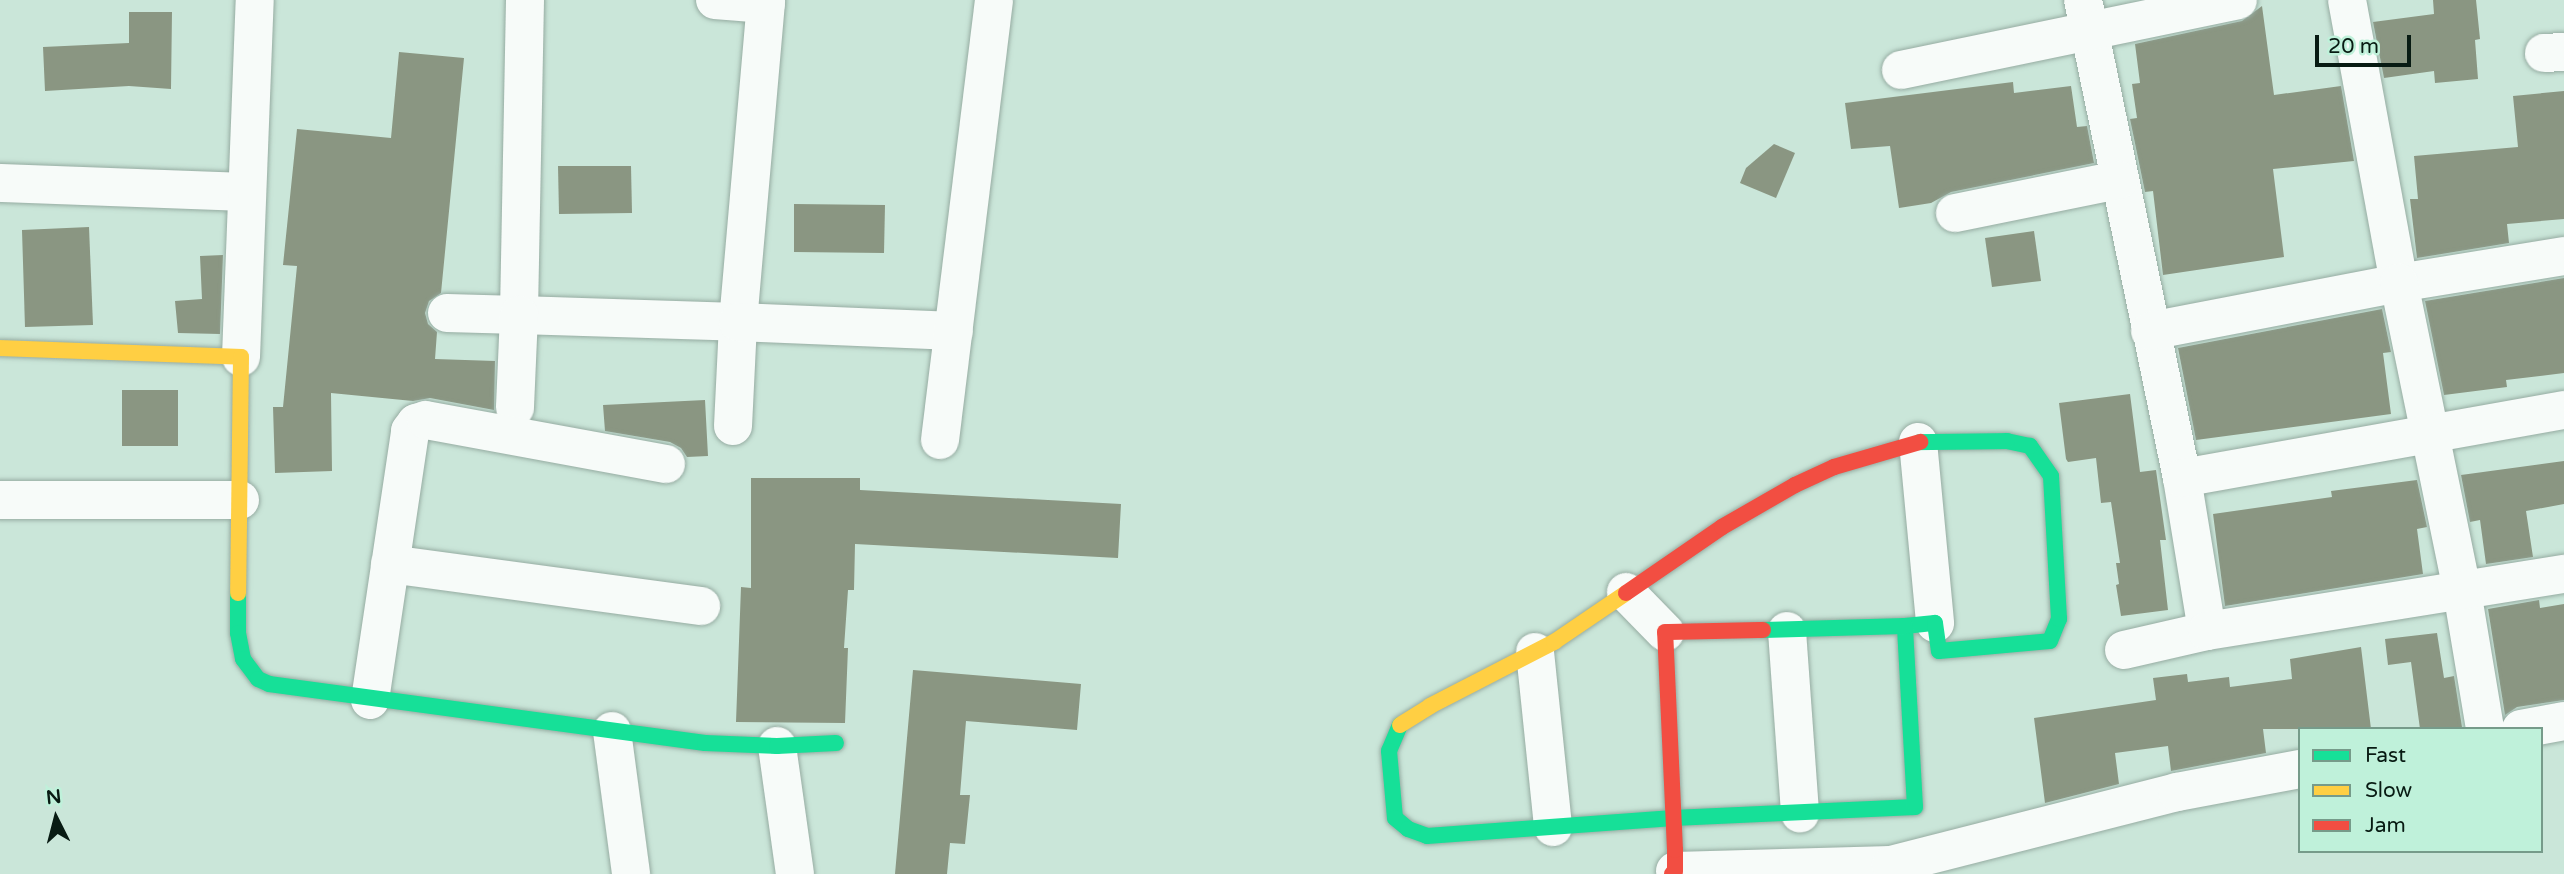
<!DOCTYPE html>
<style>
body{margin:0}
#map{position:relative;width:2564px;height:874px;overflow:hidden;background:#cae6d9;font-family:"Varela Round",sans-serif}
div>[style]{position:absolute}
[style*='--x']{left:calc(var(--x)*1px);top:calc(var(--y)*1px);width:calc(var(--w)*1px);rotate:calc(var(--a)*1deg)}
.building>*{inset:0;background:#8a9682}
.roads{filter:drop-shadow(0 0 2px #96aca2) drop-shadow(0 0 2px #96aca2)}
.street>*{height:38px;margin:-19px;padding:0 19px;transform-origin:19px;border-radius:19px;background:#f7fbf9}
.fast>*{height:16px;margin:-8px;padding:0 8px;transform-origin:8px;border-radius:8px;background:#16e098}
.slow>*{height:16px;margin:-8px;padding:0 8px;transform-origin:8px;border-radius:8px;background:#ffcf43}
.jam>*{height:16px;margin:-8px;padding:0 8px;transform-origin:8px;border-radius:8px;background:#f24e42}
span{translate:-50% -50%;white-space:nowrap;text-align:center;line-height:1.15;-webkit-text-stroke:7px #bff1da;paint-order:stroke}
.legend{position:absolute;left:2298px;top:727px;width:245px;height:126px;box-sizing:border-box;background:#bff1da;border:2px solid #769b8a;margin:0;padding:9px 12px;list-style:none;font-size:21px;color:#081b13}
.legend li{display:flex;align-items:center;gap:14px;height:35px}
.legend b{width:35px;border:2px solid #769b8a}
.north{position:absolute;left:21px;top:783px;width:70px;height:70px;-webkit-text-stroke:5px #bff1da;paint-order:stroke;rotate:354deg;font-size:19px;font-weight:700;line-height:28px;text-align:center;color:#081b13}
.north::after{content:'';display:block;margin:auto;width:24px;height:32px;background:#081b13;clip-path:polygon(50% 0,100% 100%,50% 72%,0 100%)}
.scale{position:absolute;left:2315px;top:35px;width:96px;height:32px;box-sizing:border-box;border:4px solid #081b13;border-top:0;padding-left:9px;font-size:21px;line-height:24px;white-space:nowrap;color:#081b13;-webkit-text-stroke:5px #bff1da;paint-order:stroke}
</style>
<div id="map">
<div class="building">
<i style="clip-path:polygon(2433px 0,2476px 0,2480px 39px,2475px 40px,2478px 79px,2435px 83px,2434px 71px,2384px 78px,2373px 22px,2434px 14px)"></i>
<i style="clip-path:polygon(2262px 6px,2274px 95px,2341px 86px,2354px 161px,2273px 169px,2284px 257px,2163px 275px,2153px 191px,2145px 192px,2130px 119px,2137px 118px,2132px 84px,2140px 83px,2135px 44px,2242px 21px)"></i>
<i style="clip-path:polygon(129px 12px,172px 12px,171px 89px,129px 86px,45px 91px,43px 47px,129px 43px)"></i>
<i style="clip-path:polygon(399px 52px,464px 58px,441px 293px,429px 301px,425px 313px,428px 324px,437px 332px,435px 359px,495px 361px,494px 410px,430px 398px,413px 401px,331px 393px,332px 471px,275px 473px,273px 407px,283px 407px,297px 266px,283px 265px,297px 129px,391px 138px)"></i>
<i style="clip-path:polygon(2013px 82px,2014px 93px,2071px 86px,2077px 127px,2087px 126px,2094px 163px,1951px 192px,1931px 203px,1899px 208px,1890px 146px,1851px 149px,1845px 103px)"></i>
<i style="clip-path:polygon(2564px 91px,2564px 219px,2507px 224px,2509px 243px,2417px 258px,2410px 199px,2418px 199px,2414px 156px,2518px 147px,2513px 96px)"></i>
<i style="clip-path:polygon(1774px 144px,1795px 153px,1776px 198px,1740px 183px,1746px 168px)"></i>
<i style="clip-path:polygon(558px 166px,631px 166px,632px 213px,559px 214px)"></i>
<i style="clip-path:polygon(794px 204px,885px 205px,884px 253px,794px 252px)"></i>
<i style="clip-path:polygon(89px 227px,93px 325px,25px 327px,22px 230px)"></i>
<i style="clip-path:polygon(2034px 231px,2041px 281px,1992px 287px,1985px 238px)"></i>
<i style="clip-path:polygon(223px 255px,220px 334px,178px 333px,175px 301px,202px 299px,200px 256px)"></i>
<i style="clip-path:polygon(2564px 278px,2564px 373px,2506px 380px,2507px 387px,2444px 395px,2425px 301px)"></i>
<i style="clip-path:polygon(2382px 309px,2391px 352px,2383px 353px,2391px 414px,2196px 440px,2178px 348px)"></i>
<i style="clip-path:polygon(122px 390px,178px 390px,178px 446px,122px 446px)"></i>
<i style="clip-path:polygon(2130px 394px,2140px 472px,2156px 470px,2166px 540px,2160px 540px,2168px 610px,2121px 616px,2116px 585px,2119px 584px,2116px 563px,2120px 563px,2111px 502px,2101px 503px,2096px 458px,2068px 462px,2066px 459px,2059px 403px)"></i>
<i style="clip-path:polygon(705px 400px,708px 456px,687px 457px,681px 448px,670px 442px,605px 431px,603px 405px)"></i>
<i style="clip-path:polygon(2564px 461px,2564px 504px,2526px 511px,2533px 557px,2486px 564px,2480px 520px,2470px 522px,2461px 475px)"></i>
<i style="clip-path:polygon(751px 478px,860px 478px,860px 490px,1121px 504px,1118px 558px,855px 544px,854px 590px,848px 590px,844px 648px,848px 648px,845px 723px,736px 722px,741px 587px,751px 588px)"></i>
<i style="clip-path:polygon(2417px 480px,2427px 527px,2417px 529px,2423px 574px,2225px 606px,2213px 514px,2332px 497px,2331px 491px)"></i>
<i style="clip-path:polygon(2539px 600px,2540px 608px,2564px 604px,2564px 700px,2517px 707px,2505px 715px,2488px 609px)"></i>
<i style="clip-path:polygon(2437px 633px,2444px 678px,2454px 676px,2462px 727px,2420px 729px,2411px 662px,2388px 665px,2385px 639px)"></i>
<i style="clip-path:polygon(2361px 647px,2371px 729px,2263px 729px,2266px 753px,2171px 771px,2168px 746px,2115px 753px,2119px 784px,2045px 803px,2034px 718px,2156px 700px,2153px 678px,2187px 674px,2188px 682px,2229px 677px,2230px 687px,2292px 679px,2290px 659px)"></i>
<i style="clip-path:polygon(913px 670px,1081px 684px,1077px 730px,966px 721px,960px 795px,970px 795px,965px 844px,950px 843px,947px 874px,895px 874px)"></i>
</div>
<div class="roads">
<div class="street">
<i style="--x:525;--y:0;--w:315;--a:91.1"></i>
<i style="--x:519;--y:315;--w:219;--a:1.8"></i>
<i style="--x:738;--y:322;--w:323;--a:-85"></i>
<i style="--x:715;--y:0;--w:51;--a:4.5"></i>
<i style="--x:2083;--y:0;--w:488;--a:78.3"></i>
<i style="--x:2182;--y:478;--w:155;--a:80.7"></i>
<i style="--x:2347;--y:0;--w:288;--a:79.6"></i>
<i style="--x:2399;--y:283;--w:167;--a:-9.3"></i>
<i style="--x:2544;--y:53;--w:20;--a:-3"></i>
<i style="--x:1901;--y:70;--w:344;--a:-11.7"></i>
<i style="--x:0;--y:183;--w:247;--a:2.1"></i>
<i style="--x:1955;--y:213;--w:167;--a:-11.4"></i>
<i style="--x:447;--y:313;--w:72;--a:1.6"></i>
<i style="--x:519;--y:315;--w:93;--a:92.5"></i>
<i style="--x:2150;--y:331;--w:254;--a:-10.9"></i>
<i style="--x:2399;--y:283;--w:314;--a:78.4"></i>
<i style="--x:2462;--y:591;--w:140;--a:80.5"></i>
<i style="--x:241;--y:357;--w:357;--a:-87.8"></i>
<i style="--x:733;--y:426;--w:104;--a:-87.2"></i>
<i style="--x:738;--y:322;--w:216;--a:2.4"></i>
<i style="--x:940;--y:440;--w:443;--a:-83"></i>
<i style="--x:1918;--y:442;--w:182;--a:84.6"></i>
<i style="--x:2182;--y:478;--w:388;--a:-10.1"></i>
<i style="--x:0;--y:500;--w:240;--a:0"></i>
<i style="--x:390;--y:564;--w:314;--a:7.7"></i>
<i style="--x:1626;--y:592;--w:56;--a:45.7"></i>
<i style="--x:1787;--y:631;--w:183;--a:85.9"></i>
<i style="--x:2124;--y:650;--w:85;--a:-12.9"></i>
<i style="--x:2207;--y:631;--w:362;--a:-9.1"></i>
<i style="--x:1535;--y:652;--w:176;--a:84.1"></i>
<i style="--x:370;--y:700;--w:272;--a:-81.5"></i>
<i style="--x:410;--y:431;--w:10;--a:-53"></i>
<i style="--x:416;--y:423;--w:10;--a:-17"></i>
<i style="--x:426;--y:420;--w:244;--a:10.4"></i>
<i style="--x:2521;--y:729;--w:44;--a:-10.5"></i>
<i style="--x:612;--y:731;--w:144;--a:82.4"></i>
<i style="--x:777;--y:746;--w:129;--a:82"></i>
<i style="--x:1675;--y:871;--w:216;--a:-1.6"></i>
<i style="--x:1891;--y:865;--w:295;--a:-14.3"></i>
<i style="--x:2177;--y:792;--w:125;--a:-10.6"></i>
</div>
<div class="fast">
<i style="--x:238;--y:593;--w:40;--a:90"></i>
<i style="--x:238;--y:633;--w:26;--a:79"></i>
<i style="--x:243;--y:659;--w:25;--a:53"></i>
<i style="--x:258;--y:679;--w:12;--a:24"></i>
<i style="--x:269;--y:684;--w:440;--a:7.7"></i>
<i style="--x:705;--y:743;--w:72;--a:2.4"></i>
<i style="--x:777;--y:746;--w:59;--a:-2.9"></i>
<i style="--x:1905;--y:626;--w:30;--a:-6"></i>
<i style="--x:1935;--y:623;--w:28;--a:82"></i>
<i style="--x:1939;--y:651;--w:111;--a:-5.1"></i>
<i style="--x:2050;--y:641;--w:24;--a:-68"></i>
<i style="--x:2059;--y:619;--w:143;--a:-93.2"></i>
<i style="--x:2051;--y:476;--w:37;--a:-125"></i>
<i style="--x:2030;--y:446;--w:24;--a:-168"></i>
<i style="--x:2007;--y:441;--w:87;--a:179.3"></i>
<i style="--x:1400;--y:725;--w:28;--a:113"></i>
<i style="--x:1389;--y:751;--w:67;--a:84.9"></i>
<i style="--x:1395;--y:818;--w:17;--a:40"></i>
<i style="--x:1408;--y:829;--w:20;--a:20"></i>
<i style="--x:1427;--y:836;--w:247;--a:-4.2"></i>
<i style="--x:1673;--y:818;--w:242;--a:-2.6"></i>
<i style="--x:1915;--y:807;--w:181;--a:-93.2"></i>
<i style="--x:1905;--y:626;--w:142;--a:178.4"></i>
</div>
<div class="slow">
<i style="--x:0;--y:348;--w:241;--a:2.1"></i>
<i style="--x:241;--y:357;--w:236;--a:90.7"></i>
<i style="--x:1400;--y:725;--w:36;--a:-32"></i>
<i style="--x:1430;--y:706;--w:140;--a:-27.3"></i>
<i style="--x:1554;--y:642;--w:87;--a:-34.2"></i>
</div>
<div class="jam">
<i style="--x:1626;--y:593;--w:116;--a:-34.5"></i>
<i style="--x:1722;--y:527;--w:84;--a:-29.9"></i>
<i style="--x:1795;--y:485;--w:43;--a:-24.8"></i>
<i style="--x:1834;--y:467;--w:90;--a:-16.2"></i>
<i style="--x:1672;--y:874;--w:4;--a:-45"></i>
<i style="--x:1675;--y:871;--w:21;--a:-90"></i>
<i style="--x:1675;--y:850;--w:218;--a:-92.6"></i>
<i style="--x:1665;--y:632;--w:98;--a:-1.2"></i>
</div>
</div>
<ul class="legend">
<li><b style="height:9px;background:#16e098"></b>Fast</li>
<li><b style="height:9px;background:#ffcf43"></b>Slow</li>
<li><b style="height:9px;background:#f24e42"></b>Jam</li>
</ul>
<div class="north">N</div>
<div class="scale">20 m</div>
</div>
